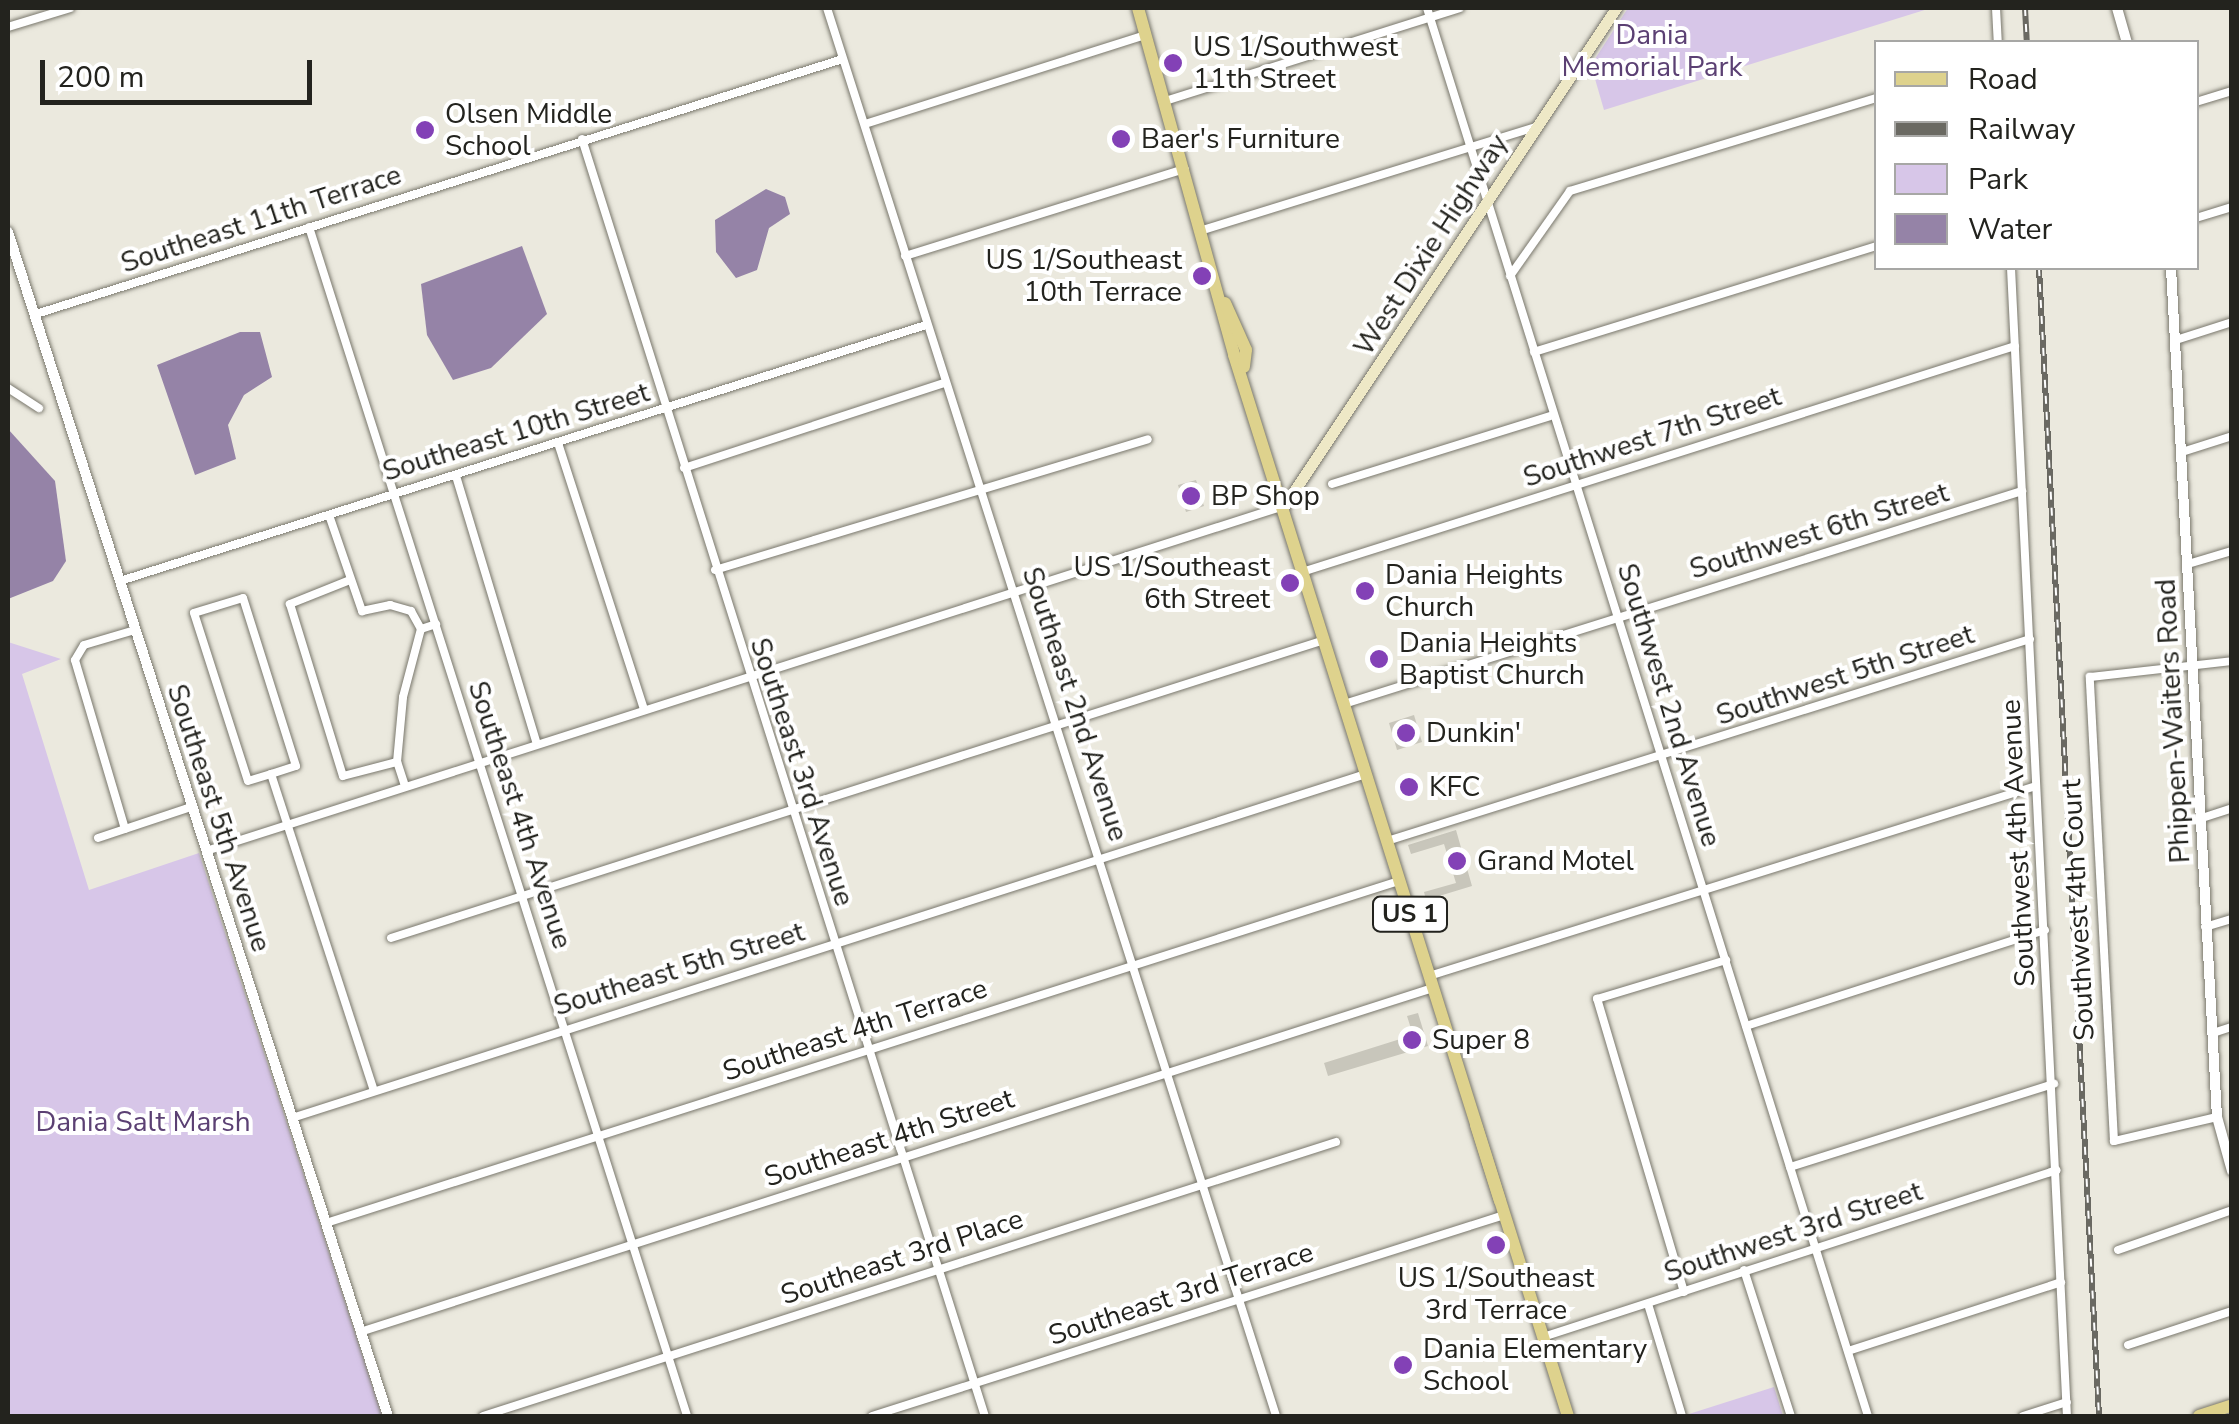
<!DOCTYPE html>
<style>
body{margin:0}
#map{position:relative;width:2239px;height:1424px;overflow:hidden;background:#ebe9de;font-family:"Nunito Sans",sans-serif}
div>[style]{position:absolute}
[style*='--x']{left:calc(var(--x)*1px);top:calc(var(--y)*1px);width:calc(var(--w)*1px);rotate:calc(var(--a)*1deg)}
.green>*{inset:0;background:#d7c6e8}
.water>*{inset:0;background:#9583a7}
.building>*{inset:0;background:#c8c6bb}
.roads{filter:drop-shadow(0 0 2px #79776c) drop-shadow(0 0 2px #79776c)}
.minor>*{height:8px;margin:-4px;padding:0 4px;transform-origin:4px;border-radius:4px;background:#fff}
.tertiary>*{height:10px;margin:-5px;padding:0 5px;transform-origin:5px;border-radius:5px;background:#fff}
.secondary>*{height:11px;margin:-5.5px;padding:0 5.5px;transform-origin:5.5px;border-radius:5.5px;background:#eee8c6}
.primary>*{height:12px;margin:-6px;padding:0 6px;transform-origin:6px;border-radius:6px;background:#ded28d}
.rail>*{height:6px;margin-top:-3px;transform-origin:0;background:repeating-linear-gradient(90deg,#fff 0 8px,#6a6962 0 16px);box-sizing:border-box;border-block:2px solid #6a6962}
.dots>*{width:28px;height:28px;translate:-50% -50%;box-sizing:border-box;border:5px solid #fff;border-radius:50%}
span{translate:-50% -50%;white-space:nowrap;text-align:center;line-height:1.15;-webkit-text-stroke:8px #fff;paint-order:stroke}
.shield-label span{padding:2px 8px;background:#fff;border:2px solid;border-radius:8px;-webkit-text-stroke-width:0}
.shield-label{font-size:25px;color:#23231e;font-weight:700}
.park-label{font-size:28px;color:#5b4073}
.poi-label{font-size:28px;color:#23231e}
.left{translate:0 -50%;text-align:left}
.right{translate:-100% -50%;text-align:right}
.street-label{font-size:28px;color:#23231e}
.frame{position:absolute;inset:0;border:10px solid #23231e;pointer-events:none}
.legend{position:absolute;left:1874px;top:40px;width:325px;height:230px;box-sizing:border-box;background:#fff;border:2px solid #a7a7a5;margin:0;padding:12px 18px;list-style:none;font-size:30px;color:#23231e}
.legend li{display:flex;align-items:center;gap:20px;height:50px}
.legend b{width:50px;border:2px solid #a7a7a5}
.scale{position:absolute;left:40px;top:60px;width:272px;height:45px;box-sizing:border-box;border:5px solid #23231e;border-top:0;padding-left:12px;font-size:30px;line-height:35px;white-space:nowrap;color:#23231e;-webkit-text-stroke:8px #fff;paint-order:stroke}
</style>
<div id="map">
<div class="green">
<i style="clip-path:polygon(1628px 8px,1931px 8px,1604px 110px,1591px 65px)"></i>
<i style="clip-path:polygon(8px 642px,61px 659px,22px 674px,89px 890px,199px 853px,382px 1416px,8px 1416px)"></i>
<i style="clip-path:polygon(1774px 1387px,1783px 1416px,1689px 1416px,1689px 1414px)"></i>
</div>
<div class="water">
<i style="clip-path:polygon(766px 189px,785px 197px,790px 214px,769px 228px,757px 270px,736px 278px,716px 252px,715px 220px)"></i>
<i style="clip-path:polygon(522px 246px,547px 314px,491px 368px,453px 380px,427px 335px,421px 284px)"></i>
<i style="clip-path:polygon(240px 332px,260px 332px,272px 377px,244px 395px,228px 425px,236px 459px,195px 475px,157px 365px)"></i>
<i style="clip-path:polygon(8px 429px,55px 481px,66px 561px,53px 581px,8px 599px)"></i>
</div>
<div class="building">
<i style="clip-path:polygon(1196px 480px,1204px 506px,1186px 512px,1178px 485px)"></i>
<i style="clip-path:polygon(1414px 715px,1422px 742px,1397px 750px,1389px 723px)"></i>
<i style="clip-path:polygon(1456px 830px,1472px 886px,1426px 900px,1424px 892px,1456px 883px,1444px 844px,1411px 854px,1408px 845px)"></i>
<i style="clip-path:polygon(1418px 1013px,1428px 1046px,1328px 1076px,1324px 1063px,1413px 1035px,1407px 1016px)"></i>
</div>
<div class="roads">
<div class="minor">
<i style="--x:827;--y:8;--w:1478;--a:72.31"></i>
<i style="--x:1427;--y:8;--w:1475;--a:72.61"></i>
<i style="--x:1996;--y:8;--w:34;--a:87"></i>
<i style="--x:8;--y:27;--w:65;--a:-17"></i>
<i style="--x:1165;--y:101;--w:309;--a:-17.5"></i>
<i style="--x:2196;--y:102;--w:38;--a:-17"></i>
<i style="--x:865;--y:124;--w:295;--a:-17.6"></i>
<i style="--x:582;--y:139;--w:1339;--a:72.49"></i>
<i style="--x:2196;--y:218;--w:38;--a:-17"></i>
<i style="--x:309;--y:227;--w:1248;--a:72.36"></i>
<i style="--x:1203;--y:230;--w:351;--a:-17.2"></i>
<i style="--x:905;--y:256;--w:293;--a:-17.3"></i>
<i style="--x:2011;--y:268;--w:1149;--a:87.21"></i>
<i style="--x:1510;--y:276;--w:104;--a:-54.8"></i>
<i style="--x:1570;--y:191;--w:320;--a:-16.9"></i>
<i style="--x:36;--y:314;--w:846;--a:-17.54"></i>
<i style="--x:2176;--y:340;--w:59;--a:-17.8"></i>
<i style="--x:1534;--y:352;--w:358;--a:-17.2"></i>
<i style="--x:8;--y:388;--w:37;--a:33"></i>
<i style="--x:558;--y:443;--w:280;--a:72.1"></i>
<i style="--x:2182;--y:452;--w:52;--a:-17.7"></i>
<i style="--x:684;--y:468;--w:274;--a:-18.1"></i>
<i style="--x:456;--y:476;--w:280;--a:73.2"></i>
<i style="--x:1332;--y:484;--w:232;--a:-17.3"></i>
<i style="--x:329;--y:515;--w:102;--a:71"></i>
<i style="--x:362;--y:611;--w:29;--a:-12"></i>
<i style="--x:390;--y:605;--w:22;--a:16"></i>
<i style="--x:411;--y:611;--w:21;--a:61"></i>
<i style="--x:421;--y:629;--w:16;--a:-18"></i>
<i style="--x:2188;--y:564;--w:46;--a:-16.5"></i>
<i style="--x:715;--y:570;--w:452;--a:-16.8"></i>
<i style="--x:1302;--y:572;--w:748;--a:-17.59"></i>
<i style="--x:350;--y:580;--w:65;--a:158.2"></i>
<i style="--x:290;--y:604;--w:180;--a:72.9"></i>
<i style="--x:343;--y:776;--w:56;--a:-14.5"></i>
<i style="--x:120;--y:581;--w:846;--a:-17.62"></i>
<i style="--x:1344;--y:704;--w:711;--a:-17.44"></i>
<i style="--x:271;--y:774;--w:26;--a:-18"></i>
<i style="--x:296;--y:766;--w:176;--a:-107.5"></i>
<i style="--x:243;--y:598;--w:51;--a:163"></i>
<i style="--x:194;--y:613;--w:176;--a:72.2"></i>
<i style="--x:248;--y:781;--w:24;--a:-17"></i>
<i style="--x:271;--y:774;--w:333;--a:72"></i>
<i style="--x:405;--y:786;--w:25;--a:-108"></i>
<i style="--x:397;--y:762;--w:65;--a:-84.7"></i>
<i style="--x:403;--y:697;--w:70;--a:-75.2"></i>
<i style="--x:2202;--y:818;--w:32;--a:-18"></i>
<i style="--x:125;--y:829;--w:176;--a:-106.5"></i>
<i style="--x:75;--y:660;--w:17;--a:-59"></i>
<i style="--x:84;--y:645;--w:53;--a:-16.4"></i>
<i style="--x:98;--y:838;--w:98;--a:-18.4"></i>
<i style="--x:1387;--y:841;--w:674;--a:-17.44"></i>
<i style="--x:206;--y:851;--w:1132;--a:-17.75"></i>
<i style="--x:2205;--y:927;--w:28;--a:-17"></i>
<i style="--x:391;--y:938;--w:979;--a:-17.71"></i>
<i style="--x:1429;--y:976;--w:636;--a:-17.38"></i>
<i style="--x:1746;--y:1026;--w:314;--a:-17.8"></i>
<i style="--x:2213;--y:1033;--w:20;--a:-18"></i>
<i style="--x:2217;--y:1117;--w:106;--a:166.9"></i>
<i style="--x:2114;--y:1141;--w:465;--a:-93"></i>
<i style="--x:2090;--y:677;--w:143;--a:-6.4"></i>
<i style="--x:292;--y:1118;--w:1128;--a:-17.76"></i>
<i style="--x:1790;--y:1167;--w:277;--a:-17.5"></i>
<i style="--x:326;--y:1223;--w:1126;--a:-17.68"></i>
<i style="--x:2118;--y:1250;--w:121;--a:-19.3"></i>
<i style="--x:1744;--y:1270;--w:153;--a:72.2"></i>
<i style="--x:1684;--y:1292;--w:306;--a:-106.5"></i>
<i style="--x:1597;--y:999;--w:135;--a:-16.8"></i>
<i style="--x:1648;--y:1304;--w:117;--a:73.1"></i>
<i style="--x:360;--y:1332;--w:1127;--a:-17.78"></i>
<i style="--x:1543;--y:1337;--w:540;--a:-18"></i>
<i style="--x:2128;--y:1345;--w:109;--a:-18.1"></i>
<i style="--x:1848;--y:1351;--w:224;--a:-17.9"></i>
<i style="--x:483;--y:1416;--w:896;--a:-17.81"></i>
<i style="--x:872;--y:1416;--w:663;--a:-17.64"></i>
<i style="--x:2023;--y:1416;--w:46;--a:-17.7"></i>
</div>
<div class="tertiary">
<i style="--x:2117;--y:8;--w:35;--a:74"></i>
<i style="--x:8;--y:232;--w:1243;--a:72.21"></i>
<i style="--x:2171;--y:268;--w:850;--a:86.9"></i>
<i style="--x:2217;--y:1117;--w:56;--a:74.5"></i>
</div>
<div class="secondary">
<i style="--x:1284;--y:506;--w:599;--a:-56.31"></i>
</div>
<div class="primary">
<i style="--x:1138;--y:8;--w:360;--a:74.5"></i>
<i style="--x:1234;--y:355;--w:1112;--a:72.53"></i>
<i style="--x:1225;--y:303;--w:51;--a:65.9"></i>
<i style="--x:1246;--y:350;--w:17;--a:97"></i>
<i style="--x:1476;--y:1125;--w:80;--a:72.5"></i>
<i style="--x:2199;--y:1416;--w:35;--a:-18"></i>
</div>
</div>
<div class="rail">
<i style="--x:2025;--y:8;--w:34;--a:87"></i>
<i style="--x:2039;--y:268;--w:1150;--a:87.01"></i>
</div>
<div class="dots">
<i style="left:1173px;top:63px;background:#8341b6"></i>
<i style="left:425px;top:130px;background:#8341b6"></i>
<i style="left:1121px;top:139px;background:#8341b6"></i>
<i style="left:1202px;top:276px;background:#8341b6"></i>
<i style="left:1191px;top:496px;background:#8341b6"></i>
<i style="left:1290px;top:583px;background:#8341b6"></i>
<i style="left:1365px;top:591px;background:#8341b6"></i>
<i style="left:1379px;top:659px;background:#8341b6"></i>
<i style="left:1406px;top:733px;background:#8341b6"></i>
<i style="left:1409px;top:787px;background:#8341b6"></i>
<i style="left:1457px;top:861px;background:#8341b6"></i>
<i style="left:1412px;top:1040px;background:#8341b6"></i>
<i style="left:1496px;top:1245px;background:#8341b6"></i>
<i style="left:1403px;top:1365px;background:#8341b6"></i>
</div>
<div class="shield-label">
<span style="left:1410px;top:914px">US 1</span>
</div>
<div class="park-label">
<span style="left:1652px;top:51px">Dania<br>Memorial Park</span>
<span style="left:143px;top:1122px">Dania Salt Marsh</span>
</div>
<div class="poi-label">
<span class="left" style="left:1193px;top:63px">US 1/Southwest<br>11th Street</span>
<span class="left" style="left:445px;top:130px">Olsen Middle<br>School</span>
<span class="left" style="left:1141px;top:139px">Baer's Furniture</span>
<span class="right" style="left:1182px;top:276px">US 1/Southeast<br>10th Terrace</span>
<span class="left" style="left:1211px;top:496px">BP Shop</span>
<span class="right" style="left:1270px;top:583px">US 1/Southeast<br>6th Street</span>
<span class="left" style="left:1385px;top:591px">Dania Heights<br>Church</span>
<span class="left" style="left:1399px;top:659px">Dania Heights<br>Baptist Church</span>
<span class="left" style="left:1426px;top:733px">Dunkin'</span>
<span class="left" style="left:1429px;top:787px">KFC</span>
<span class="left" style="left:1477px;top:861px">Grand Motel</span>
<span class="left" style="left:1432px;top:1040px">Super 8</span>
<span style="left:1496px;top:1294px">US 1/Southeast<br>3rd Terrace</span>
<span class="left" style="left:1423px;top:1365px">Dania Elementary<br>School</span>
</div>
<div class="street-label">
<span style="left:261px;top:219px;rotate:-18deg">Southeast 11th Terrace</span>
<span style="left:1431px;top:245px;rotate:-57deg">West Dixie Highway</span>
<span style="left:516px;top:432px;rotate:-17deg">Southeast 10th Street</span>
<span style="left:1652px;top:437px;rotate:-18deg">Southwest 7th Street</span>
<span style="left:1819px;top:531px;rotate:-17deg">Southwest 6th Street</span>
<span style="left:1845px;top:675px;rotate:-18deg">Southwest 5th Street</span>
<span style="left:1075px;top:704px;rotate:72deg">Southeast 2nd Avenue</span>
<span style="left:1669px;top:705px;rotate:73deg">Southwest 2nd Avenue</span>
<span style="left:2173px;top:721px;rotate:-93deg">Phippen-Waiters Road</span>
<span style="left:802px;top:772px;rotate:72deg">Southeast 3rd Avenue</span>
<span style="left:520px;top:815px;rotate:72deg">Southeast 4th Avenue</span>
<span style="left:219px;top:818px;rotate:72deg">Southeast 5th Avenue</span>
<span style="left:2018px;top:843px;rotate:-93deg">Southwest 4th Avenue</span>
<span style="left:2078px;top:910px;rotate:-93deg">Southwest 4th Court</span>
<span style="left:679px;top:969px;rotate:-17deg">Southeast 5th Street</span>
<span style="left:855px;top:1030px;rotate:-18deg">Southeast 4th Terrace</span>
<span style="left:889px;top:1138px;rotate:-18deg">Southeast 4th Street</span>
<span style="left:1793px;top:1232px;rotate:-18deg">Southwest 3rd Street</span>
<span style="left:902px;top:1257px;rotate:-18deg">Southeast 3rd Place</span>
<span style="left:1181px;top:1294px;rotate:-18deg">Southeast 3rd Terrace</span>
</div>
<div class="frame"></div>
<ul class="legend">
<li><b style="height:12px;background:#ded28d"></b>Road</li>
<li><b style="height:12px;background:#6a6962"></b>Railway</li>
<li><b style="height:28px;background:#d7c6e8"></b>Park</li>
<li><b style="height:28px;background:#9583a7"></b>Water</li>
</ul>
<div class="scale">200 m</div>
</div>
